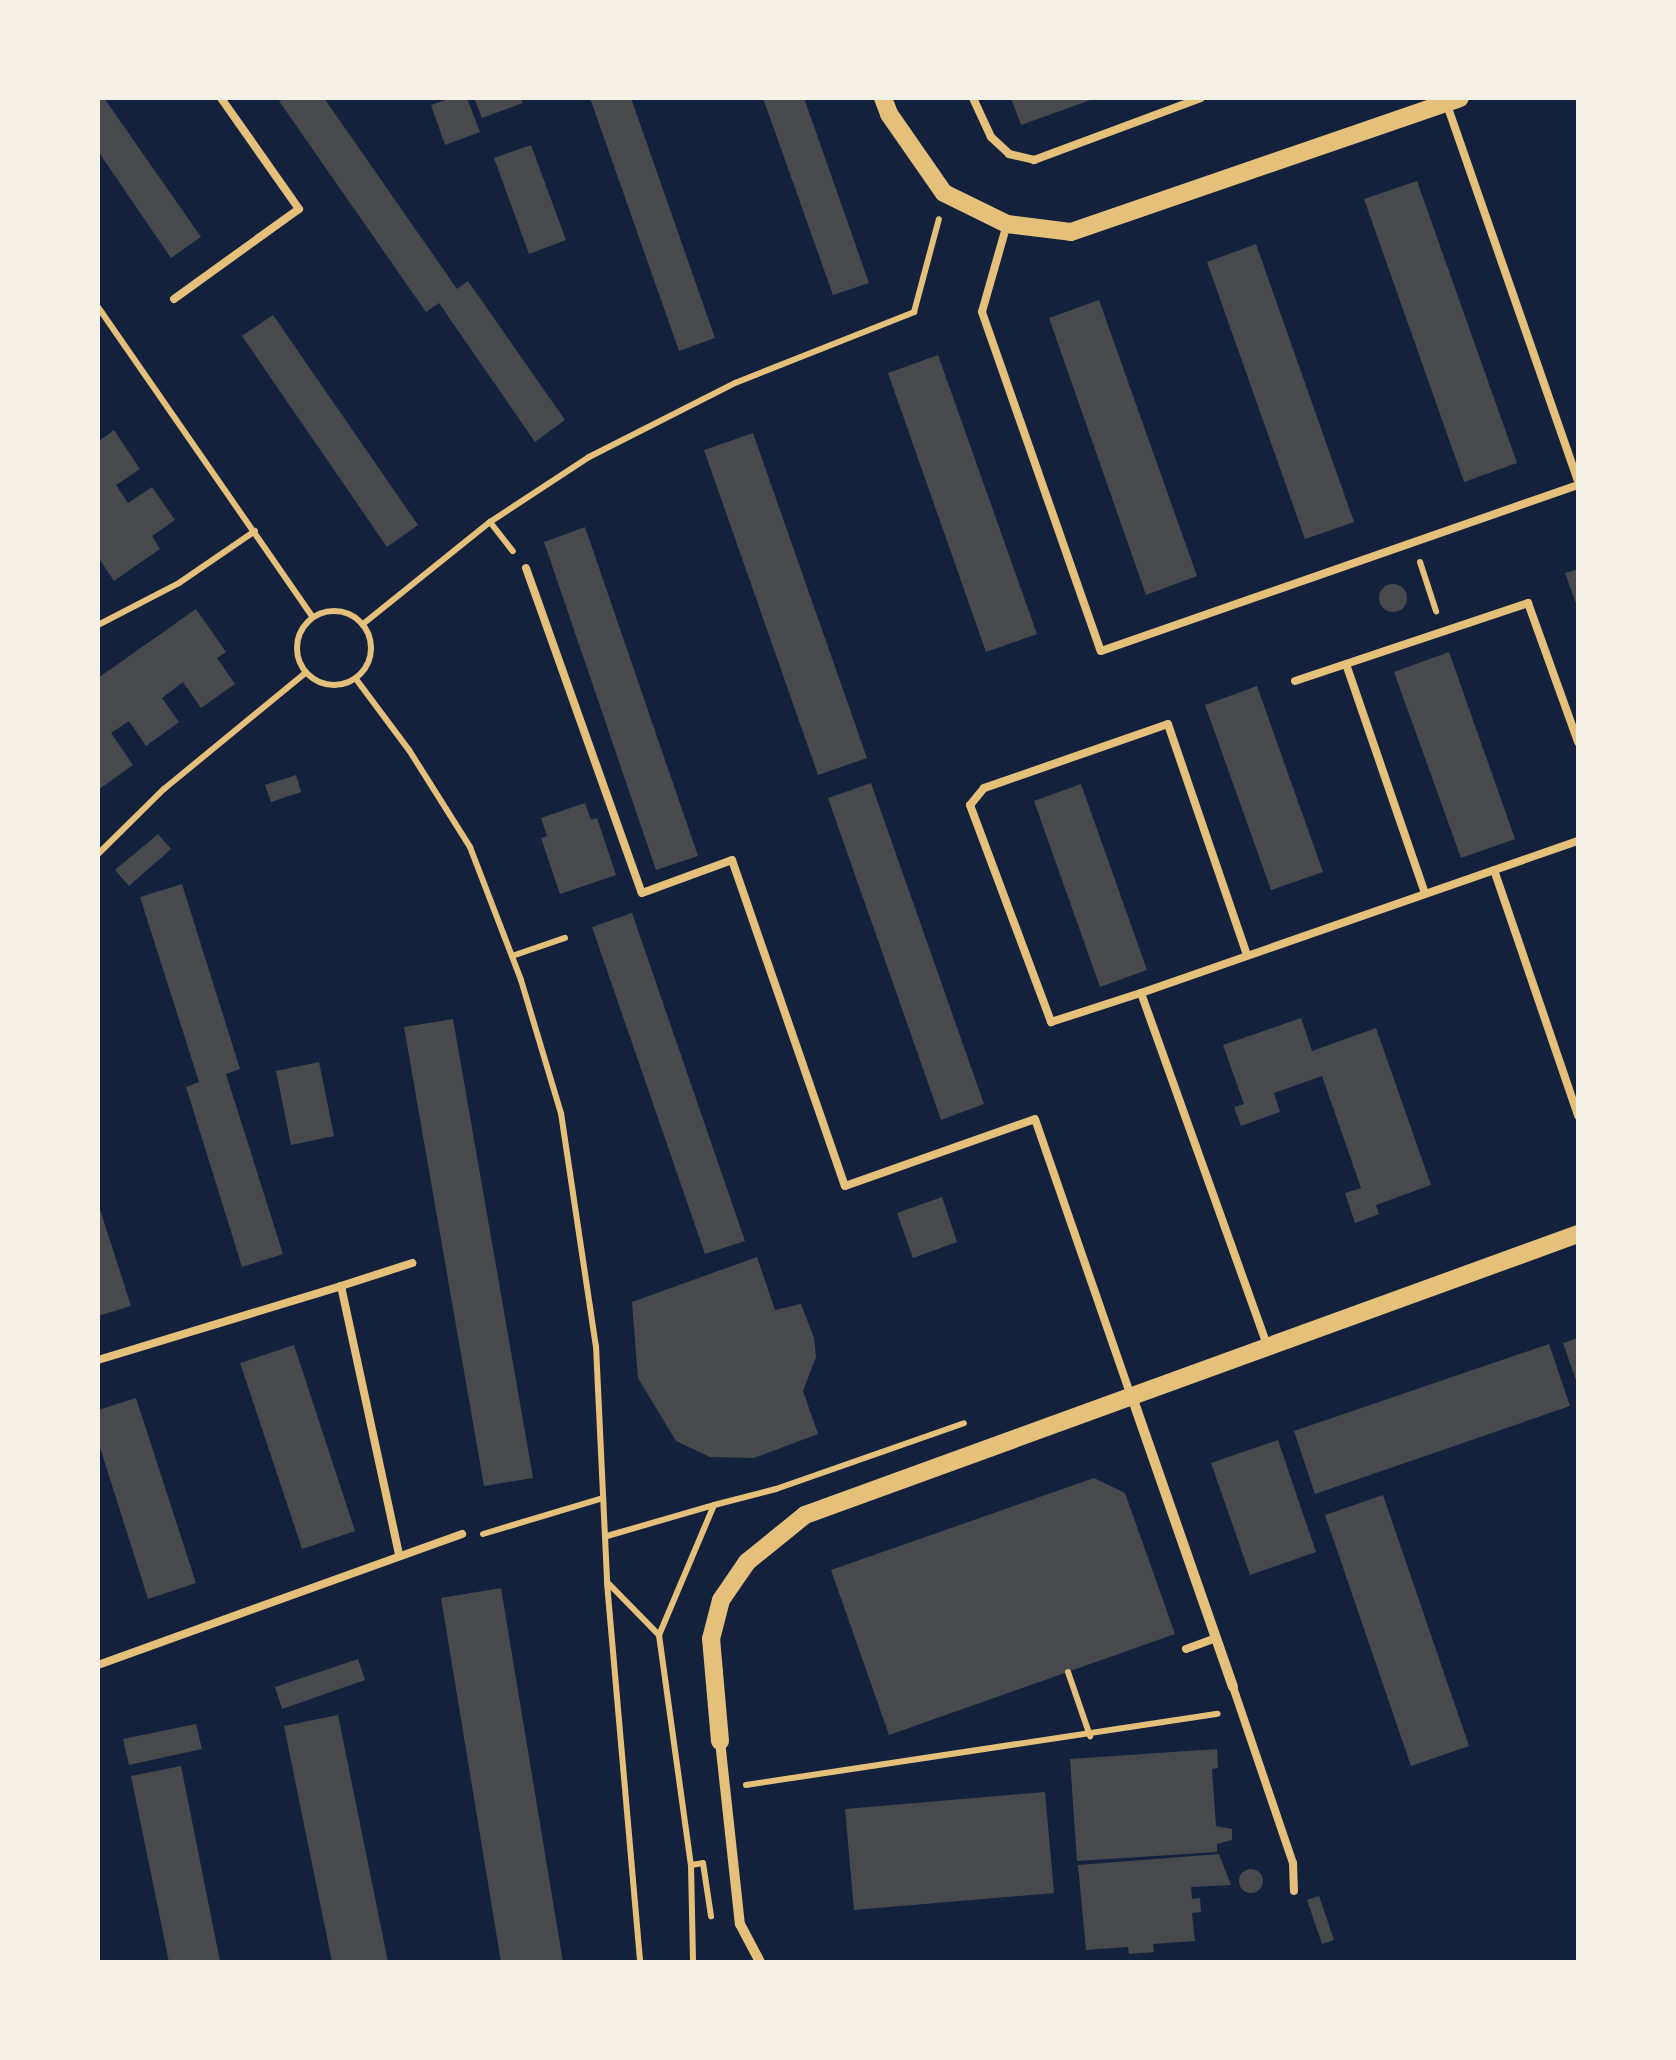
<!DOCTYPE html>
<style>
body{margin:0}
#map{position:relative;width:1676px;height:2060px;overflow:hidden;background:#14213d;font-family:"Noto Sans",sans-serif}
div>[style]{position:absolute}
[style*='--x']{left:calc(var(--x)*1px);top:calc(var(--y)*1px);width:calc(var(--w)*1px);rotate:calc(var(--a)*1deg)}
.building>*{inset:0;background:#48494c}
.round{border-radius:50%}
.path>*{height:6px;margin:-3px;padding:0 3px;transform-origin:3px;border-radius:3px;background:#e5c07b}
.path>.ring{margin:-3px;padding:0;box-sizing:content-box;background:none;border:6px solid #e5c07b;border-radius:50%}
.service>*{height:8px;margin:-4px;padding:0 4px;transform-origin:4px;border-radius:4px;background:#e5c07b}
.minor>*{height:10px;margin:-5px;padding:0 5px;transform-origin:5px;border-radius:5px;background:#e5c07b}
.tertiary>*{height:18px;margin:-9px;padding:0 9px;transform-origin:9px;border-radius:9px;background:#e5c07b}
span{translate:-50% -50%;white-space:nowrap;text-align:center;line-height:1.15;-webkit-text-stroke:10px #f6f1e7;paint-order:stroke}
.frame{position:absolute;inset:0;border:100px solid #f6f1e7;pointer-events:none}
</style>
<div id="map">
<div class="building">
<i style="clip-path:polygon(98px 98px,104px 98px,201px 237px,171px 258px,98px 151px)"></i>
<i style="clip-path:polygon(284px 98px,324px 98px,457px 289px,468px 281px,565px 420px,535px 442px,439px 303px,426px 312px,279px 101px)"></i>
<i style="clip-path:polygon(451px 98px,467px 98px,480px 132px,445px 145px,431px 105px)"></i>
<i style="clip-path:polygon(474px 98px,520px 98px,523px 103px,482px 118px)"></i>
<i style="clip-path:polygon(590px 98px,631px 98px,715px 338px,679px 351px)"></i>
<i style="clip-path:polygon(763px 98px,804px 98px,869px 283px,833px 295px)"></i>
<i style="clip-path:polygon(1011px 98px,1096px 98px,1021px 125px)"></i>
<i style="clip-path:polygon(531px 145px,566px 240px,529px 254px,494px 158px)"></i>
<i style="clip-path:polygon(1417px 181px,1517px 463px,1464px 482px,1364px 199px)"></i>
<i style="clip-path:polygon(1256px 244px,1354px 522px,1305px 539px,1207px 262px)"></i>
<i style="clip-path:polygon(1099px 300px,1197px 576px,1146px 595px,1049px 318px)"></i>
<i style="clip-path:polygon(273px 315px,418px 525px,387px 547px,242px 336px)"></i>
<i style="clip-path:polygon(938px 355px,1037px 634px,986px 652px,888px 373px)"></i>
<i style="clip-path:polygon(114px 430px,140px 469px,116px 485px,128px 503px,152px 487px,175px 520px,152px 536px,160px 549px,114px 581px,98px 557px,98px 442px)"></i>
<i style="clip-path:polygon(753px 433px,867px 758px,818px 775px,704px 450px)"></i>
<i style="clip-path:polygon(585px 527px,698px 856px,656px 870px,544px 542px)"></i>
<i style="clip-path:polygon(1578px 569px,1578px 609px,1565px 573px)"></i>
<i class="round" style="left:1379px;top:584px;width:28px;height:28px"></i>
<i style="clip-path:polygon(196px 609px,226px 652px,217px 658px,235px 684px,201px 708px,183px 682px,162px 698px,179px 722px,146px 746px,129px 721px,111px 733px,133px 765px,98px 790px,98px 678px)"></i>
<i style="clip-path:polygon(1449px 652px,1515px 839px,1461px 858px,1394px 672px)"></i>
<i style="clip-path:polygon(1257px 686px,1323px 872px,1271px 890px,1205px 705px)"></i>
<i style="clip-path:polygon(296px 775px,301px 792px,271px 802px,265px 785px)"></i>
<i style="clip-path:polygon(871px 783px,984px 1104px,941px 1120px,828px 798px)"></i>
<i style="clip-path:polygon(1081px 784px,1147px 970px,1100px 987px,1034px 801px)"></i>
<i style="clip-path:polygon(585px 803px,591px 820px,597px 818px,616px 875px,560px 894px,541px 838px,547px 836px,541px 818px)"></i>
<i style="clip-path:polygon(158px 834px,171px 849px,129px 886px,115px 870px)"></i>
<i style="clip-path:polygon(182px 884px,240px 1069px,226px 1074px,283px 1254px,242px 1267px,186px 1087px,199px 1082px,140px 897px)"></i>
<i style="clip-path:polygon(632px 913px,745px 1241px,705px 1254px,592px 927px)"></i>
<i style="clip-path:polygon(1301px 1018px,1312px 1051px,1376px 1028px,1431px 1185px,1376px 1205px,1379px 1214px,1355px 1223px,1345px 1193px,1361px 1188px,1322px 1076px,1274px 1093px,1280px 1112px,1241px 1126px,1234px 1107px,1244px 1104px,1223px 1045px)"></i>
<i style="clip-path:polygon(453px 1019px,533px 1478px,484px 1486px,404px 1027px)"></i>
<i style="clip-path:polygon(319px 1062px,334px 1136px,291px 1145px,276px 1071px)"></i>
<i style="clip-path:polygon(942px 1197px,957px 1242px,913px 1258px,897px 1213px)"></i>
<i style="clip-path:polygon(98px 1203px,131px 1306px,98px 1316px)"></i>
<i style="clip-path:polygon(757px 1257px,775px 1310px,801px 1304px,814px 1338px,816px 1357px,803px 1391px,818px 1434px,754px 1458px,710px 1457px,676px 1441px,638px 1378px,632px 1302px)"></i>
<i style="clip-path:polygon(1578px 1338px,1578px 1386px,1563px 1343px)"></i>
<i style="clip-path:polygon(1549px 1344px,1570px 1406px,1315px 1494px,1294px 1431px)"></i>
<i style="clip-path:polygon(294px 1345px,355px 1531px,302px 1549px,240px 1363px)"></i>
<i style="clip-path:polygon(136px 1398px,196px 1583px,148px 1599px,98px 1441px,98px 1410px)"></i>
<i style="clip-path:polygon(1278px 1440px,1316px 1552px,1250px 1575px,1211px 1463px)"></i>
<i style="clip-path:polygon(1094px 1478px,1125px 1493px,1175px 1634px,889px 1735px,831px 1570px)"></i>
<i style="clip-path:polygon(1383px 1495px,1469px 1746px,1411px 1766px,1325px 1515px)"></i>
<i style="clip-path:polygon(501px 1588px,563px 1962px,501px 1962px,441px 1598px)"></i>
<i style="clip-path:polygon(358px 1659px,365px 1680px,282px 1709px,275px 1687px)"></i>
<i style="clip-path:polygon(338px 1715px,388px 1962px,332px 1962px,284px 1726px)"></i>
<i style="clip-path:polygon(196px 1724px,202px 1749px,129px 1765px,123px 1739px)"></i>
<i style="clip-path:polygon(1217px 1749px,1218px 1768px,1212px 1769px,1216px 1826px,1232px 1829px,1232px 1840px,1217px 1844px,1217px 1852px,1077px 1861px,1070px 1759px)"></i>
<i style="clip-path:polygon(181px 1766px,220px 1961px,212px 1962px,169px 1962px,131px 1776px)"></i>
<i style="clip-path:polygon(1045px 1792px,1054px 1893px,854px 1910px,845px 1809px)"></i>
<i style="clip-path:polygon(1219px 1854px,1231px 1885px,1191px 1887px,1192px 1899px,1200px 1898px,1201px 1912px,1192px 1913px,1195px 1941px,1153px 1944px,1154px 1952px,1129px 1954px,1128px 1947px,1086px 1950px,1078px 1865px)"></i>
<i class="round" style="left:1239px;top:1869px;width:24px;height:24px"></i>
<i style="clip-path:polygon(1319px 1896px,1334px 1940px,1322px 1944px,1307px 1900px)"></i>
</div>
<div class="path">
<i style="--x:98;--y:307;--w:377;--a:55.3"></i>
<i style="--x:490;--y:522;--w:37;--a:52"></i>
<i style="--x:1420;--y:562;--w:52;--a:71.9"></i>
<i class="ring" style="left:297px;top:611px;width:68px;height:68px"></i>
<i style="--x:363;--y:624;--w:163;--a:-38.8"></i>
<i style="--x:490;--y:522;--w:118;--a:-33.3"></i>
<i style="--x:589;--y:457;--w:164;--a:-26.9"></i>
<i style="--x:735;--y:383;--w:193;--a:-21.6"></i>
<i style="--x:914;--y:312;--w:96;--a:-75"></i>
<i style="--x:98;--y:625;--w:91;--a:-27.4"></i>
<i style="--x:179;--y:583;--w:92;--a:-34.4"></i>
<i style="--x:356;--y:679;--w:89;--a:53.3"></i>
<i style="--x:409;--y:750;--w:115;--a:57.8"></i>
<i style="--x:470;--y:847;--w:142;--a:69"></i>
<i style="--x:521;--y:980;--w:139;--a:73.3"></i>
<i style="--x:561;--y:1113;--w:236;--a:81.5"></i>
<i style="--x:596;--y:1346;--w:237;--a:87.3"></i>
<i style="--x:607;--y:1583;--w:380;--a:85"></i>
<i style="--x:98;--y:854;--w:93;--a:-44.6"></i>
<i style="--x:164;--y:789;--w:183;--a:-39.4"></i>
<i style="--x:512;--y:956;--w:56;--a:-18.8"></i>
<i style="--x:714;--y:1505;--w:64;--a:-14.5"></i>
<i style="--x:776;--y:1489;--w:199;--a:-19.3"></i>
<i style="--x:483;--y:1534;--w:125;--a:-16.7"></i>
<i style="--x:607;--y:1536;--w:111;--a:-16.2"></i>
<i style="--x:714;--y:1505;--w:141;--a:112.9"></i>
<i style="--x:608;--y:1583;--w:73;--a:45.6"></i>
<i style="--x:659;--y:1635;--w:232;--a:82.1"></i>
<i style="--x:691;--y:1865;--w:97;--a:88.8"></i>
<i style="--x:1068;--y:1672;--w:68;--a:71"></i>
<i style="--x:746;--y:1785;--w:477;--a:-8.6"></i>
<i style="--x:691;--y:1865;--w:12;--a:-9"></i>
<i style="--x:703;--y:1863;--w:54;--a:81.4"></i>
</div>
<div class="service">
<i style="--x:973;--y:98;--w:43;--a:65.2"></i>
<i style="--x:991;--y:137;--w:25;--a:43"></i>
<i style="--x:1009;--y:154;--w:26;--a:13"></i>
<i style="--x:1034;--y:160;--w:178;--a:-20.4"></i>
<i style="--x:1446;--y:102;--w:400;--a:70.8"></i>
<i style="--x:1007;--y:224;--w:91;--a:105.9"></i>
<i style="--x:982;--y:312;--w:359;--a:70.7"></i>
<i style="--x:1101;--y:651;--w:505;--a:-19.19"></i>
<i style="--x:174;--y:299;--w:154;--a:-35.8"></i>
<i style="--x:299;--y:209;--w:136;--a:-125.1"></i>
<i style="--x:526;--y:568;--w:345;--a:70.4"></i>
<i style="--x:642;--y:893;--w:96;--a:-20.1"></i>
<i style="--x:732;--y:860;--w:345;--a:70.9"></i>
<i style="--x:845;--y:1186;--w:201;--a:-19.4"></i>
<i style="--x:1035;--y:1119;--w:290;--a:70.9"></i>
<i style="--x:1346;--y:664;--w:242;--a:71"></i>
<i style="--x:1295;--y:681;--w:246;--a:-18.5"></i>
<i style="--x:1528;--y:603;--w:148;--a:70.2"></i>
<i style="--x:1494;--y:870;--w:260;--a:71.1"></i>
<i style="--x:1247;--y:955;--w:244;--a:-108.9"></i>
<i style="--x:1168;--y:724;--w:195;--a:160.8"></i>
<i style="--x:984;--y:788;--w:22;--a:129"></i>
<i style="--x:970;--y:805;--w:232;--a:69.5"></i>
<i style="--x:1051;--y:1022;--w:95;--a:-17.9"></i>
<i style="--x:1141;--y:993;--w:463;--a:-19.2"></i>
<i style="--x:1141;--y:993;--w:374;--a:70.3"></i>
<i style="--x:341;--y:1286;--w:75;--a:-17.9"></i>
<i style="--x:98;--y:1360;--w:254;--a:-16.9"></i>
<i style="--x:341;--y:1286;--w:275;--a:77.8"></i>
<i style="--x:1186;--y:1649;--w:32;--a:-20"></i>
<i style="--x:98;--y:1665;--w:387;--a:-19.8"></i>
<i style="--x:1233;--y:1687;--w:186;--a:71.2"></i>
<i style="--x:1293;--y:1863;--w:28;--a:88"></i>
</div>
<div class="minor">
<i style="--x:1131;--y:1394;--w:310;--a:70.8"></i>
<i style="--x:720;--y:1741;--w:184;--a:83.8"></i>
<i style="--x:740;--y:1924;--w:43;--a:62.2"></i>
</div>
<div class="tertiary">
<i style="--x:883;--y:98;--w:17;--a:69"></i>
<i style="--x:889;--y:114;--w:96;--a:55.2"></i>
<i style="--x:944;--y:193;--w:70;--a:26.2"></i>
<i style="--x:1007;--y:224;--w:64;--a:7.1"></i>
<i style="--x:1071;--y:232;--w:411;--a:-19"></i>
<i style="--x:720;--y:1741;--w:102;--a:-95"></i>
<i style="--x:711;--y:1639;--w:40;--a:-75.6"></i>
<i style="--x:721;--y:1600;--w:46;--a:-55.6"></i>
<i style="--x:747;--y:1562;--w:75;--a:-39"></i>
<i style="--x:805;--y:1515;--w:822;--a:-19.98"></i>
</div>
<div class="frame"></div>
</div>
